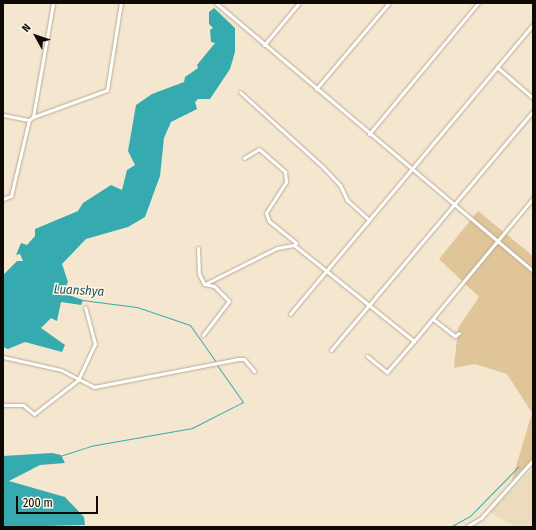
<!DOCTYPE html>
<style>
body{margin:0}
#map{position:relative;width:536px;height:530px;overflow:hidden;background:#f5e7cf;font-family:"Fira Sans Condensed",sans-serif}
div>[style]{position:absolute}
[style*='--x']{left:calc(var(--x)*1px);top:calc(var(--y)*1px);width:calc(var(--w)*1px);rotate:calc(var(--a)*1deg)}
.built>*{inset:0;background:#eddbbd}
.green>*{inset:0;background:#e0c598}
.water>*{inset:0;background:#36abaf}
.stream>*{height:1px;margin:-0.5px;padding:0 0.5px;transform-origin:0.5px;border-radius:0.5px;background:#36abaf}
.roads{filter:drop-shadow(0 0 1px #b8aa94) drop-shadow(0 0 1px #b8aa94)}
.street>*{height:3px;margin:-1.5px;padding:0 1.5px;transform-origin:1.5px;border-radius:1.5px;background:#fff}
span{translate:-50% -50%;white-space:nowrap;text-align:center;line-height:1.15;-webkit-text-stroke:3px #fdf5e7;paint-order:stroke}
.water-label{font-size:13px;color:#265658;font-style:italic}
.frame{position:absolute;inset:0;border:4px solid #0f0b04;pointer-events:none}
.north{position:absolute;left:16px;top:16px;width:40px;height:40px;-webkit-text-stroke:3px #fdf5e7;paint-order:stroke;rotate:310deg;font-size:11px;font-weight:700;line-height:16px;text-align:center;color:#0f0b04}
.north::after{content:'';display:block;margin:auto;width:14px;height:18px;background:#0f0b04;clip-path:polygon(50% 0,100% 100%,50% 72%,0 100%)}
.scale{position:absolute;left:16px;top:496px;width:82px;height:18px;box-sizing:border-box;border:2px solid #0f0b04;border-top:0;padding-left:5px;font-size:12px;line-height:14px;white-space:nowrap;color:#0f0b04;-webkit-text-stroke:3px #fdf5e7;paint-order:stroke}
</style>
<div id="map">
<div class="built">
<i style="clip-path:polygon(533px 468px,533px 527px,516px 527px,490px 512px)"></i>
</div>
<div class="green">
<i style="clip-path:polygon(478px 211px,533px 256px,533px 459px,512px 480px,532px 413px,507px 374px,475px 364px,454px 368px,458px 328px,479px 297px,439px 259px)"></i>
</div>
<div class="water">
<i style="clip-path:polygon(214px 8px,235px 28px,235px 52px,230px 69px,210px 99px,198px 99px,195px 102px,197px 109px,171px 122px,164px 138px,160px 176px,145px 217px,128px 227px,86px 239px,62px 264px,68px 282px,63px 293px,83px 300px,81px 305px,61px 302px,57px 321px,51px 318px,41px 328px,65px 345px,62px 352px,25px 342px,8px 349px,3px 347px,3px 275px,17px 261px,23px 261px,20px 254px,16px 255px,21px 243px,27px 245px,35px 236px,35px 229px,78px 211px,83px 203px,111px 185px,122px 190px,127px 170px,135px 165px,128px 151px,136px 105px,152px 94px,184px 82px,185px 77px,198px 68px,197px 65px,215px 43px,211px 42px,210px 30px,213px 28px,209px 24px,209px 12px)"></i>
<i style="clip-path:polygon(52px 453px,61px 455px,65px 463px,40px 465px,9px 481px,65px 497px,84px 517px,85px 525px,3px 527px,3px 456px)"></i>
</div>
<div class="stream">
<i style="--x:82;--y:300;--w:55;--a:7.3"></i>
<i style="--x:137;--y:307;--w:56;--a:18.8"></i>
<i style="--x:190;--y:325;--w:45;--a:54.9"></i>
<i style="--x:60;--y:456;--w:32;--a:-18"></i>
<i style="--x:90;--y:446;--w:104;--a:-10"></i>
<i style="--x:192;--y:428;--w:57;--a:-27"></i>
<i style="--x:243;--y:402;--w:45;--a:-125.1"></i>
<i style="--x:450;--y:527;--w:23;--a:-29"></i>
<i style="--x:470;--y:516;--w:69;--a:-45.6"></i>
</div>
<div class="roads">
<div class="street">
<i style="--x:216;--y:3;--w:415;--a:40.2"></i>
<i style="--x:264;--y:45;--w:55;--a:-50.2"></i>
<i style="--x:497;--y:67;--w:48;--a:40.7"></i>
<i style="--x:316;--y:89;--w:113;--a:-49.7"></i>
<i style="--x:240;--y:92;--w:112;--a:42.1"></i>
<i style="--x:323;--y:167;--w:25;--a:47"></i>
<i style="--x:340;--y:185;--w:17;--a:65"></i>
<i style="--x:347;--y:200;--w:30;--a:42"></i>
<i style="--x:3;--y:115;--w:26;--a:11"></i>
<i style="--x:33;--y:117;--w:79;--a:-20"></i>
<i style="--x:107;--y:90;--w:88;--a:-80.9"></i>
<i style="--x:369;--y:134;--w:170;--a:-50.2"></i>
<i style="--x:244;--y:158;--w:17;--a:-31"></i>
<i style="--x:259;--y:149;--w:35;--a:41"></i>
<i style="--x:285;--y:172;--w:10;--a:84"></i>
<i style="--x:286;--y:182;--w:37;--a:123"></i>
<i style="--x:266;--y:213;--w:9;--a:69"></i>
<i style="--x:269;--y:221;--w:35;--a:39"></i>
<i style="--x:296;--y:243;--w:3;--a:135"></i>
<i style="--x:3;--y:199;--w:9;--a:-21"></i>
<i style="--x:11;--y:196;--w:78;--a:-76.7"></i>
<i style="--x:29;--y:120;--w:5;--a:-37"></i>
<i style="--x:33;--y:117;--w:116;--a:-80"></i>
<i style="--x:198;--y:248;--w:26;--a:88"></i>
<i style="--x:199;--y:274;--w:11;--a:63"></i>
<i style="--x:204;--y:284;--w:10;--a:11"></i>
<i style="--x:214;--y:286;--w:21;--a:45"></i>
<i style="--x:229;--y:301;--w:43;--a:127.4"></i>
<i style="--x:205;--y:284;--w:80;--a:-26.6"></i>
<i style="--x:277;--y:248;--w:17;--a:-10"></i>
<i style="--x:294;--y:245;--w:154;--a:38.7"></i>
<i style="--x:414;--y:341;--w:186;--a:-50.2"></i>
<i style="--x:290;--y:314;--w:378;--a:-50"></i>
<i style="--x:433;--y:319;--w:28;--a:38"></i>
<i style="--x:455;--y:336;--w:5;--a:-37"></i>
<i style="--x:331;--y:350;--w:313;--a:-49.8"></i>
<i style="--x:367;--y:356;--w:26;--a:39"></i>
<i style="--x:387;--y:372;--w:41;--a:-48.9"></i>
<i style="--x:3;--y:357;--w:59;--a:12.6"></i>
<i style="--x:61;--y:370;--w:37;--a:27"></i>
<i style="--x:94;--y:387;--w:147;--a:-11"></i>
<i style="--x:238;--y:359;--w:6;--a:0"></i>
<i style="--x:244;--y:359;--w:16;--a:50"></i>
<i style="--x:3;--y:405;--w:20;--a:0"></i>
<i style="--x:23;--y:405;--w:14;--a:39"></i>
<i style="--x:34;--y:414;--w:56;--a:-37.7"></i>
<i style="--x:78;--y:380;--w:40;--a:-65"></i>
<i style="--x:95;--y:344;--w:38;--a:-105"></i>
<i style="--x:466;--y:527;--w:17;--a:-31"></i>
<i style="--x:481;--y:518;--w:78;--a:-48.1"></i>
</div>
</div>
<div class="water-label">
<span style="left:79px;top:291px;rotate:3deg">Luanshya</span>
</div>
<div class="frame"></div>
<div class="north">N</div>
<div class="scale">200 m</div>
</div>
